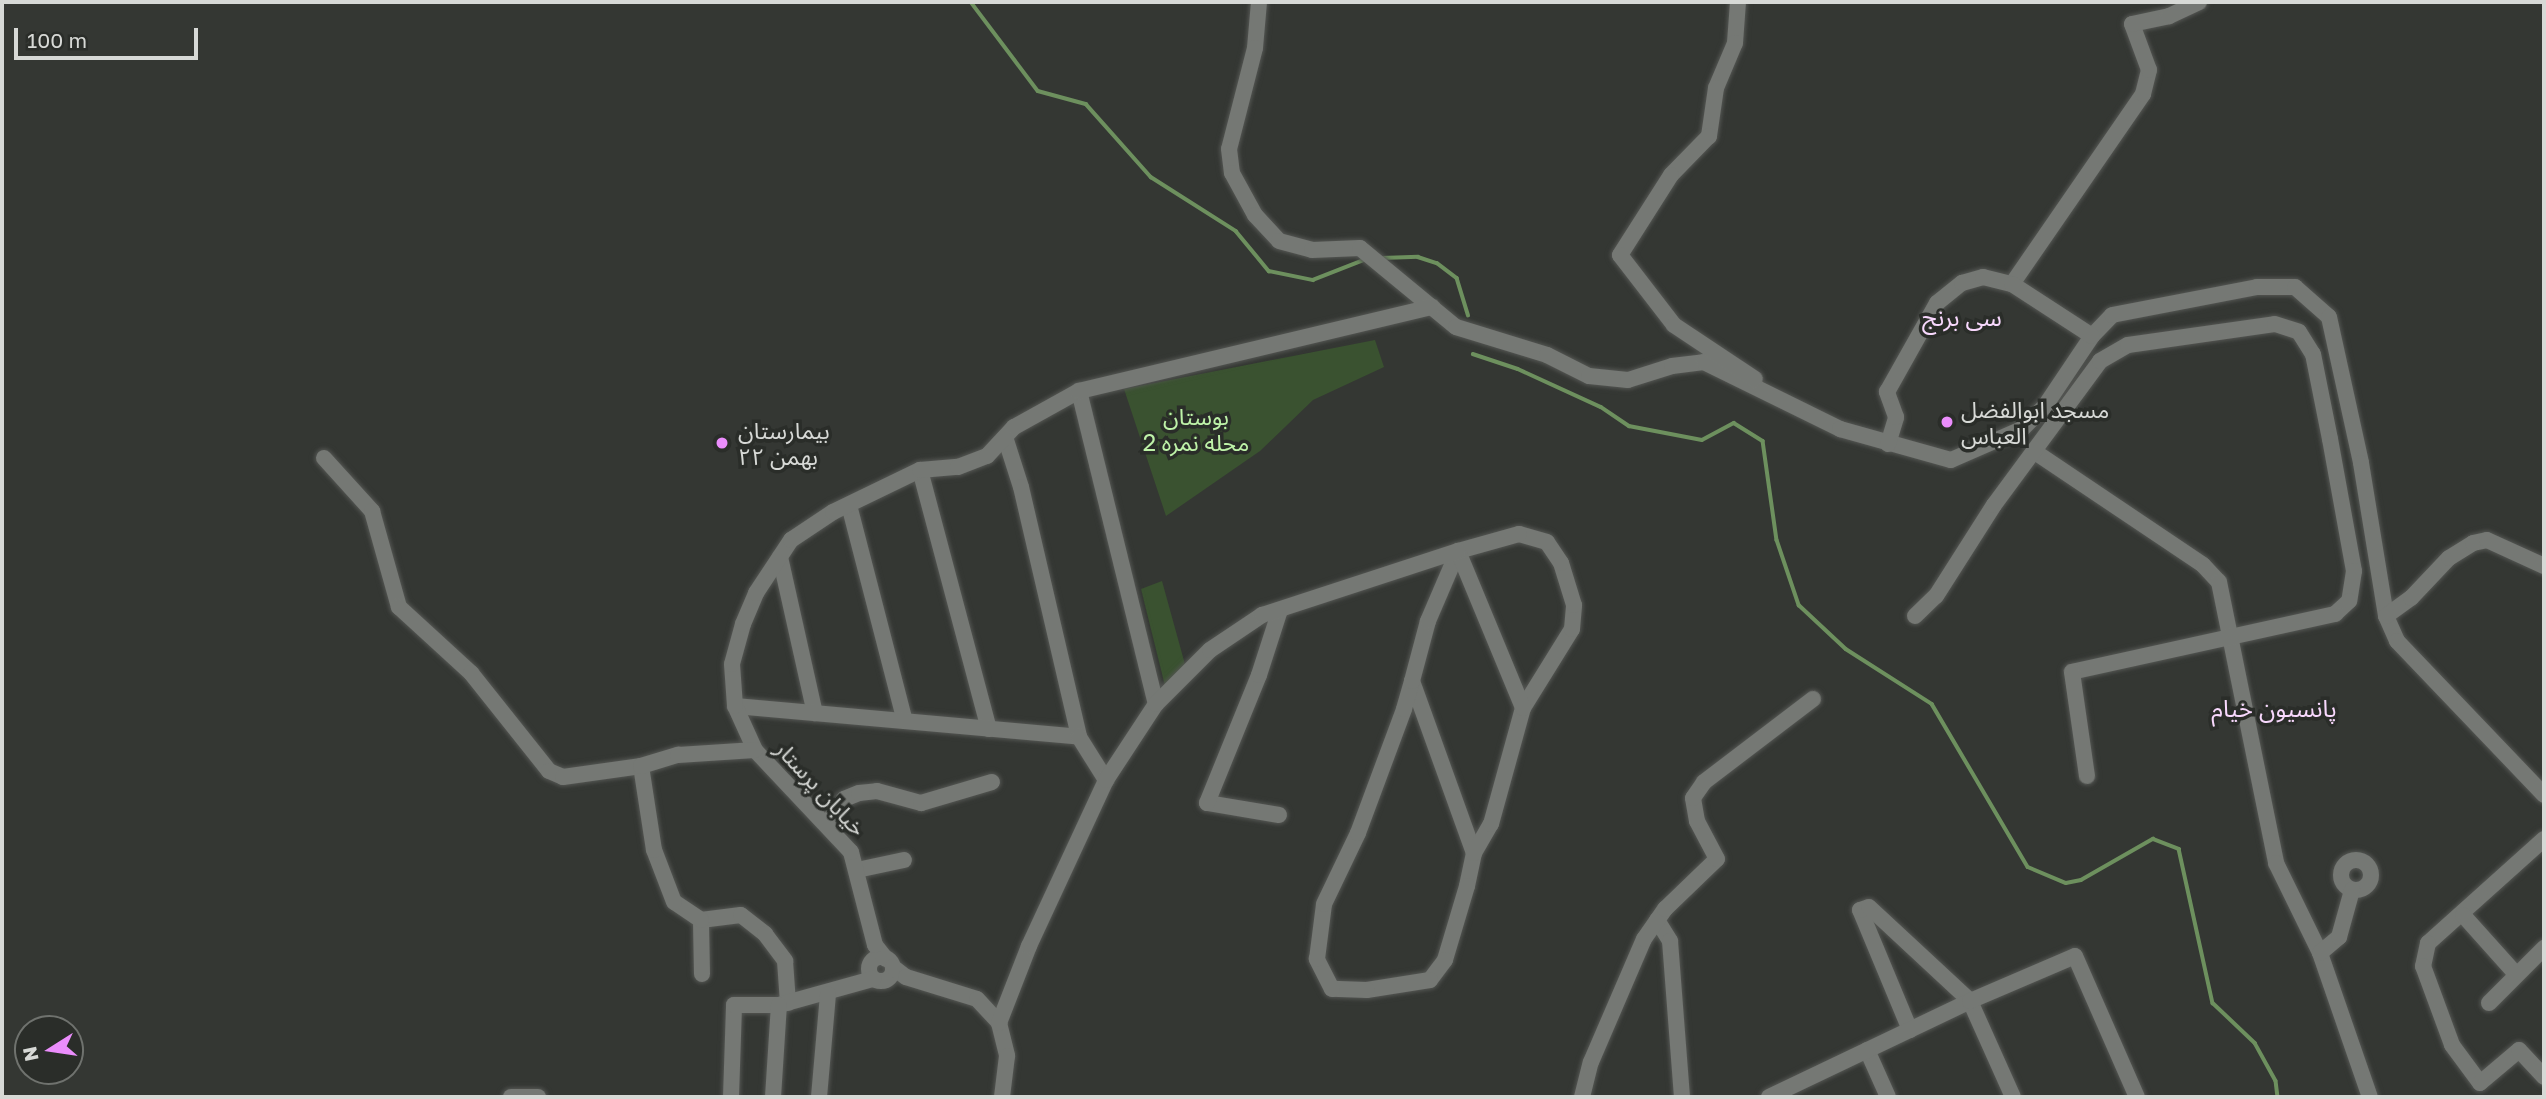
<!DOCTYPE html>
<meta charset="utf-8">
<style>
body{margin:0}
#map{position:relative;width:2546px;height:1099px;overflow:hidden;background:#343733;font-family:"Golos Text","Noto Sans Arabic",sans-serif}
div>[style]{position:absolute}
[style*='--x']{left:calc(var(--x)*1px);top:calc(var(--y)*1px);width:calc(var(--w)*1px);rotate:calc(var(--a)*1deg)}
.green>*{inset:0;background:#3a5230}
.stream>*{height:3.5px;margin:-1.75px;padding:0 1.75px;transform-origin:1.75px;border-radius:1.75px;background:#6d905e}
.roads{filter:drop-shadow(0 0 2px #545653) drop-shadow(0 0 2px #545653)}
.minor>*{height:16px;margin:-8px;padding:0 8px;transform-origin:8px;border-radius:8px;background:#757874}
.minor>.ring{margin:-8px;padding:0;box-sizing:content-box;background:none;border:16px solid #757874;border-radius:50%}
.dots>*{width:19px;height:19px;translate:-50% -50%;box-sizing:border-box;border:4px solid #2a2d29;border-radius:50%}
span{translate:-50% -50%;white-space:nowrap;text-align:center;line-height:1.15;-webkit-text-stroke:7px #2a2d29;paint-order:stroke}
.poi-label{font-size:23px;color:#d7d9d6}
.left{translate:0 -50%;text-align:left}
.park-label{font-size:23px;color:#bef2a8}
.street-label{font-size:23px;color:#d7d9d6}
.neighbourhood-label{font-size:24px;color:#f8d8fd}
.frame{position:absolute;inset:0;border:4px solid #d7d9d6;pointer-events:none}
.north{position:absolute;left:14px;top:1015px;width:70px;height:70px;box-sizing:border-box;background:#2a2d29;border:2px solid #6f726e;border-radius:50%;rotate:258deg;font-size:19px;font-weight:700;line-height:28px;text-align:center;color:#d7d9d6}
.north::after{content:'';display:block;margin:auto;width:24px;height:32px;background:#eb8dfc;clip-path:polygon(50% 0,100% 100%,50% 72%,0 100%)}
.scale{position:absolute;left:14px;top:28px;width:184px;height:32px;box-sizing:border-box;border:4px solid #d7d9d6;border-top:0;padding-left:9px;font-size:21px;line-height:24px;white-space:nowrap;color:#d7d9d6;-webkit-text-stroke:5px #2a2d29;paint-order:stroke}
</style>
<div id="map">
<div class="green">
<i style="clip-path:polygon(1375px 340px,1384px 367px,1313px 400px,1260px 451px,1166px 516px,1124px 389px)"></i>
<i style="clip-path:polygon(1162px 581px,1186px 668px,1165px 686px,1141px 589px)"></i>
</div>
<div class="stream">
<i style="--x:971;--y:2;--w:111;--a:53"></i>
<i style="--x:1038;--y:91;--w:50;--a:15.2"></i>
<i style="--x:1086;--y:104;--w:98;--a:48.3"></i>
<i style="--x:1151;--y:177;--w:101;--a:32.4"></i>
<i style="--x:1236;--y:231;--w:52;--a:50.5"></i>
<i style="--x:1269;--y:271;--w:45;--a:11.6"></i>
<i style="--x:1313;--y:280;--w:55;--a:-21.4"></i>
<i style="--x:1382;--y:258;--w:36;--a:-2"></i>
<i style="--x:1418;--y:257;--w:20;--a:18"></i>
<i style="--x:1437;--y:263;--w:25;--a:37"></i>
<i style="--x:1457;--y:278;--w:39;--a:73"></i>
<i style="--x:1473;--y:354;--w:47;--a:18.4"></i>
<i style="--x:1518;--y:369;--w:91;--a:24.6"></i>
<i style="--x:1601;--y:407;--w:34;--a:34"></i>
<i style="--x:1629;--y:426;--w:74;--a:10.9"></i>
<i style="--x:1702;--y:440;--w:36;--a:-28"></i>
<i style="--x:1734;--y:423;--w:34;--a:32"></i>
<i style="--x:1763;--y:441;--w:100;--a:82"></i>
<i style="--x:1777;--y:540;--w:69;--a:71.3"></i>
<i style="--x:1799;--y:605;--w:64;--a:43.1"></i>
<i style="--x:1846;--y:649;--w:102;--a:32.6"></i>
<i style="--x:1932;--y:704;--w:189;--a:59.5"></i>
<i style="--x:2028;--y:867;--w:41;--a:22.8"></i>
<i style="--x:2066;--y:883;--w:15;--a:-11"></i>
<i style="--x:2081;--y:880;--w:83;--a:-29.7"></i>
<i style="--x:2153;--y:839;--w:28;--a:21"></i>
<i style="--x:2179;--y:849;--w:158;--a:77.6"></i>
<i style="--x:2213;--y:1003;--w:58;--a:43.6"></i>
<i style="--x:2255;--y:1043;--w:43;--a:61.1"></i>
<i style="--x:2276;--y:1081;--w:16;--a:83"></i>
</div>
<div class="roads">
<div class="minor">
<i style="--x:1259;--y:2;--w:46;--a:95"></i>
<i style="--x:1255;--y:48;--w:104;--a:104.4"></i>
<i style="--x:1229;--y:149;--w:24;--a:83"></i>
<i style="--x:1232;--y:173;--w:48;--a:61.3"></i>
<i style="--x:1255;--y:215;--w:35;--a:47"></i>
<i style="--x:1279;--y:241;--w:34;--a:15"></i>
<i style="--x:1312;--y:250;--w:48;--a:-2.4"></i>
<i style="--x:1360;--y:248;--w:124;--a:39.5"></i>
<i style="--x:1456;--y:327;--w:95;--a:17.1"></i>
<i style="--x:1547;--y:355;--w:47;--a:26.6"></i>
<i style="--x:1589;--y:376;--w:39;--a:6"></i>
<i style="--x:1628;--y:380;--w:46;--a:-17.7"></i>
<i style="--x:1672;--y:366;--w:32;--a:-7"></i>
<i style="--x:1704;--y:362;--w:152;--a:26.2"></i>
<i style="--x:1840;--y:429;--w:115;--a:15.6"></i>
<i style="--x:1951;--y:460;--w:77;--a:-23.6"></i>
<i style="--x:2022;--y:429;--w:33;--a:-45"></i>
<i style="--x:2045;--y:406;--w:84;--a:-56.1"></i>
<i style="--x:2092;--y:336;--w:29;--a:-46"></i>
<i style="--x:2112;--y:315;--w:148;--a:-10.9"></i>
<i style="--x:2257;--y:287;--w:38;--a:0"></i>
<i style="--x:2295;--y:287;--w:45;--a:41.4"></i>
<i style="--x:2329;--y:317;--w:149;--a:77.6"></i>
<i style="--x:2361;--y:463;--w:155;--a:80.7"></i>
<i style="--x:2386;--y:616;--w:27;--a:66"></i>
<i style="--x:2397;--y:641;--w:213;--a:46.3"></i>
<i style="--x:1738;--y:2;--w:41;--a:94.2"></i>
<i style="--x:1735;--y:43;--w:49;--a:112.9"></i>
<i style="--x:1716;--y:88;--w:49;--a:98.3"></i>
<i style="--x:1709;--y:136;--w:54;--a:134.3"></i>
<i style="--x:1671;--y:175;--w:95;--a:122.5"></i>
<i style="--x:1620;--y:255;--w:88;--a:52.4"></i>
<i style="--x:1674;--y:325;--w:97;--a:33.7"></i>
<i style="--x:2012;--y:284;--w:231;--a:-55.4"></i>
<i style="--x:2143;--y:94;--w:25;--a:-76"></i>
<i style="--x:2149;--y:70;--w:49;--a:-110.3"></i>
<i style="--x:2132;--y:24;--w:38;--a:-12"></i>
<i style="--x:2169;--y:16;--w:33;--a:-25"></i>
<i style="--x:1079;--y:391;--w:322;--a:76.2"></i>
<i style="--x:1005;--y:437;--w:52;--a:72.3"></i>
<i style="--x:1021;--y:487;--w:257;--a:76.9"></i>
<i style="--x:1888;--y:444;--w:28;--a:-73"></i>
<i style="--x:1896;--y:417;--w:27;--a:-110"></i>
<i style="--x:1887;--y:392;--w:102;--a:-60.7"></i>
<i style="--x:1937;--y:303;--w:32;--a:-39"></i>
<i style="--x:1962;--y:283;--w:22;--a:-16"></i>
<i style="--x:1983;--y:277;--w:30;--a:14"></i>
<i style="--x:2012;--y:284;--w:95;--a:33"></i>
<i style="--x:2035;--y:452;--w:202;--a:33.9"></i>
<i style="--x:2203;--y:565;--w:23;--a:47"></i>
<i style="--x:2219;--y:582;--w:287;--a:78.5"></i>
<i style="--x:2276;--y:863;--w:100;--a:63.9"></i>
<i style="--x:2320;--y:953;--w:152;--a:70.9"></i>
<i style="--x:324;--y:458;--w:72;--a:47.8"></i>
<i style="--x:372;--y:511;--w:100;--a:74.3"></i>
<i style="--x:399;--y:607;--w:98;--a:42.5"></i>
<i style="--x:471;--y:673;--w:125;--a:51.5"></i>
<i style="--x:549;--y:771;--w:15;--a:23"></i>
<i style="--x:563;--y:777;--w:79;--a:-8"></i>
<i style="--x:920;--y:470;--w:268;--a:75.1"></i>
<i style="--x:849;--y:505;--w:223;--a:75.5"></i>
<i style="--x:780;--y:557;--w:160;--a:77.4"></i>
<i style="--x:1915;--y:616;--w:29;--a:-44"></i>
<i style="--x:1936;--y:596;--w:108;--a:-57.5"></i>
<i style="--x:1994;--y:505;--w:179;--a:-53.6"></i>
<i style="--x:2100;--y:361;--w:32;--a:-30"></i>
<i style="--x:2128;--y:345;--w:148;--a:-8.1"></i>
<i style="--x:2275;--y:324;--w:25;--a:18"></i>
<i style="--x:2299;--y:332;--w:26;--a:58"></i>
<i style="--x:2313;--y:354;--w:87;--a:78.7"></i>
<i style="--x:2330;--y:439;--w:134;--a:79.7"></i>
<i style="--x:2354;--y:571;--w:30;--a:99"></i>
<i style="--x:2349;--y:601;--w:19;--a:137"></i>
<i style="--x:2335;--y:614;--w:269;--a:167.6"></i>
<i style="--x:2072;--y:672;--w:105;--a:81.8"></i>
<i style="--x:2386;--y:616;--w:31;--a:-36"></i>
<i style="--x:2411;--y:598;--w:55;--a:-46.5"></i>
<i style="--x:2449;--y:558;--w:28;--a:-32"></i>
<i style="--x:2473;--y:543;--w:14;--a:-12"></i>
<i style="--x:2487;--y:540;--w:63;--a:24.5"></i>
<i style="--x:1412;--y:681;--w:183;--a:70.2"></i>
<i style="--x:1474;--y:853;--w:34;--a:102"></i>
<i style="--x:1467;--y:886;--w:77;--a:106.6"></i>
<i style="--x:1445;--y:960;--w:25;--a:127"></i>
<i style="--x:1430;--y:980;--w:64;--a:171"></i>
<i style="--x:1367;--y:990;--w:35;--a:-178"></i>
<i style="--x:1332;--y:989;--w:34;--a:-117"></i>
<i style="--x:1317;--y:959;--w:55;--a:-82.7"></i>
<i style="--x:1324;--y:904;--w:79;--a:-64.4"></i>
<i style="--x:1358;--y:833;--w:132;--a:-69.6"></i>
<i style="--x:1404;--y:709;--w:29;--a:-74"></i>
<i style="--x:1412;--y:681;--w:62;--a:-75.1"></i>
<i style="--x:1428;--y:621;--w:76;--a:-66.8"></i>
<i style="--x:735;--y:706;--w:345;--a:5.1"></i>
<i style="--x:1079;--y:737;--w:51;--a:57.9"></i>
<i style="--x:1279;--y:815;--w:73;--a:-170.5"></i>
<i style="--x:1207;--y:803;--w:138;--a:-67.9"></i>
<i style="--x:1259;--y:675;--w:68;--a:-72.1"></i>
<i style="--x:827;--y:824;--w:30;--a:-56"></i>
<i style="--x:844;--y:799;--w:16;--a:-22"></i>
<i style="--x:859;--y:793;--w:18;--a:-6"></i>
<i style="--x:877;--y:791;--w:46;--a:15.3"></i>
<i style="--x:921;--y:803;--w:74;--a:-16.5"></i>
<i style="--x:2544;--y:839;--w:156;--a:138.1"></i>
<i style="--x:2428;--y:943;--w:24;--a:102"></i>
<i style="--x:2423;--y:966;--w:84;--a:69.8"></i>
<i style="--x:2452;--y:1045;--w:47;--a:53.6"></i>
<i style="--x:2480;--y:1083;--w:51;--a:-40.2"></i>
<i style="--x:2519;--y:1050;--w:37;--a:47"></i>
<i style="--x:1474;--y:853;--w:34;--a:-60"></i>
<i style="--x:1491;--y:824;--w:120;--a:-74.6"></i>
<i style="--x:1523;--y:708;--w:93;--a:-58.2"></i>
<i style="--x:1572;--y:629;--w:24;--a:-85"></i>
<i style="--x:1574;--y:605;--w:44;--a:-107.2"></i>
<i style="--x:1561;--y:563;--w:25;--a:-124"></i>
<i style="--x:1547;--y:542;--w:29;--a:-164"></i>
<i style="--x:1519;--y:534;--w:63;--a:164.4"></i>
<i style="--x:1458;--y:551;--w:170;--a:67.5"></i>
<i class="ring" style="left:2341px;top:860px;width:14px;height:14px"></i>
<i style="--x:857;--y:870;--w:48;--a:-12"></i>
<i style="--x:2463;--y:915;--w:79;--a:48.1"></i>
<i style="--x:701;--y:920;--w:40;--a:-7.1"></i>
<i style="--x:741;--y:915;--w:31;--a:38"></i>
<i style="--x:765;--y:934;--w:34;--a:53"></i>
<i style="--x:785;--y:961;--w:42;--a:85.9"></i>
<i style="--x:1657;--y:920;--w:25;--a:58"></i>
<i style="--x:1670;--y:941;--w:156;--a:85.6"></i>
<i style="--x:2320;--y:953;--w:25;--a:-40"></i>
<i style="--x:2339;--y:937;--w:49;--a:-74.5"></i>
<i class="ring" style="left:869px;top:957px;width:8px;height:8px"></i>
<i style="--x:886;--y:959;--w:18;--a:-128"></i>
<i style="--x:875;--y:945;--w:96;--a:-104.5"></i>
<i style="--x:851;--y:852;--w:140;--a:-133.3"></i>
<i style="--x:755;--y:750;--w:48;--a:-114.4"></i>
<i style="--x:735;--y:706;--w:42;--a:-94.1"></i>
<i style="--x:732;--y:664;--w:41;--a:-74.6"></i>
<i style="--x:743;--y:624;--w:34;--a:-67"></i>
<i style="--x:756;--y:593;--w:64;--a:-56.6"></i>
<i style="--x:791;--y:540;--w:50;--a:-33.7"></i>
<i style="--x:833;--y:512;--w:97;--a:-25.8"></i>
<i style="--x:920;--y:470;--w:38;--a:-5"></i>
<i style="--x:958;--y:467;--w:31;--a:-21"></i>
<i style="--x:987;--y:456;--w:40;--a:-47"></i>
<i style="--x:1014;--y:427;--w:74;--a:-29"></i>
<i style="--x:1079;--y:391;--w:363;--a:-13.4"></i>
<i style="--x:893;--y:967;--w:16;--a:38"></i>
<i style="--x:906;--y:977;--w:74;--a:17.2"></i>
<i style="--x:977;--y:999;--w:33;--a:47"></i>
<i style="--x:999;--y:1023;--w:34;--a:76"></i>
<i style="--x:1007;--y:1056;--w:41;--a:97"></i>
<i style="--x:702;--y:974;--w:54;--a:-91.1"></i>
<i style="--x:701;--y:920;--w:32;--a:-146"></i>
<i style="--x:674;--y:902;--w:56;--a:-111"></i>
<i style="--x:654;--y:850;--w:85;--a:-98.8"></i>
<i style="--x:641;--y:766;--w:39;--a:-17"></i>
<i style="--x:678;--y:755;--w:77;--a:-3.7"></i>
<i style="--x:2489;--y:1003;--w:78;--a:-45"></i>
<i style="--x:999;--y:1023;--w:83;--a:-68.7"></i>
<i style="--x:1029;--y:946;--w:183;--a:-65.1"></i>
<i style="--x:1106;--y:780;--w:91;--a:-56.7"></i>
<i style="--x:1156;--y:704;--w:76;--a:-45"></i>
<i style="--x:1210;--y:650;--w:63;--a:-33.9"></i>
<i style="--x:1262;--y:615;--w:206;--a:-18.1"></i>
<i style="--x:1910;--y:1030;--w:130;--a:-112.6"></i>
<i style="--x:1860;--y:910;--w:9;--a:-18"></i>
<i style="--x:1869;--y:907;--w:138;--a:42.9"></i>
<i style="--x:1970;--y:1001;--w:105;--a:65.9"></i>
<i style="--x:1867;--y:1050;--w:51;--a:65.9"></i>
<i style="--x:511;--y:1097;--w:27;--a:0"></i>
<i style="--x:731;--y:1097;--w:92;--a:-88.1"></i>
<i style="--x:734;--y:1005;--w:45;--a:0"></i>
<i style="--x:779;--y:1005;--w:98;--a:-15.5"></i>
<i style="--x:773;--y:1097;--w:92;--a:-86.3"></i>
<i style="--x:819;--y:1097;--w:103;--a:-85"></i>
<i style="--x:1582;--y:1097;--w:36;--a:-76"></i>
<i style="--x:1591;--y:1062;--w:134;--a:-66.7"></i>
<i style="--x:1644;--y:939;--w:37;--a:-55"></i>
<i style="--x:1665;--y:909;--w:72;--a:-43.9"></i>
<i style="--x:1717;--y:859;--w:43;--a:-117.8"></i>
<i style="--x:1697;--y:821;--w:23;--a:-100"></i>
<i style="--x:1693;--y:798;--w:19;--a:-55"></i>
<i style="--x:1704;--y:782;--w:137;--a:-37.3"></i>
<i style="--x:1769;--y:1097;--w:223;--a:-25.5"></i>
<i style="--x:1970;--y:1001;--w:114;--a:-23.2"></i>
<i style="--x:2075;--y:956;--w:154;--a:66.3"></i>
</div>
</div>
<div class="dots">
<i style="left:1947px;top:422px;background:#eb8dfc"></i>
<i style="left:722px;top:443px;background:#eb8dfc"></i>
</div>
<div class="poi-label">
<span class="left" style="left:1961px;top:422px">مسجد ابوالفضل<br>العباس</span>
<span class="left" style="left:738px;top:443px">بیمارستان<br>۲۲ بهمن</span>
</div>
<div class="park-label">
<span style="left:1196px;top:429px">بوستان<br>محله نمره 2</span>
</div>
<div class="street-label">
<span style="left:821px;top:788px;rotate:47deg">خیابان پرستار</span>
</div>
<div class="neighbourhood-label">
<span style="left:1962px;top:317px">سی برنج</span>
<span style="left:2274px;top:708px">پانسیون خیام</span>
</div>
<div class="frame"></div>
<div class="north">N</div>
<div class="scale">100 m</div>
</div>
